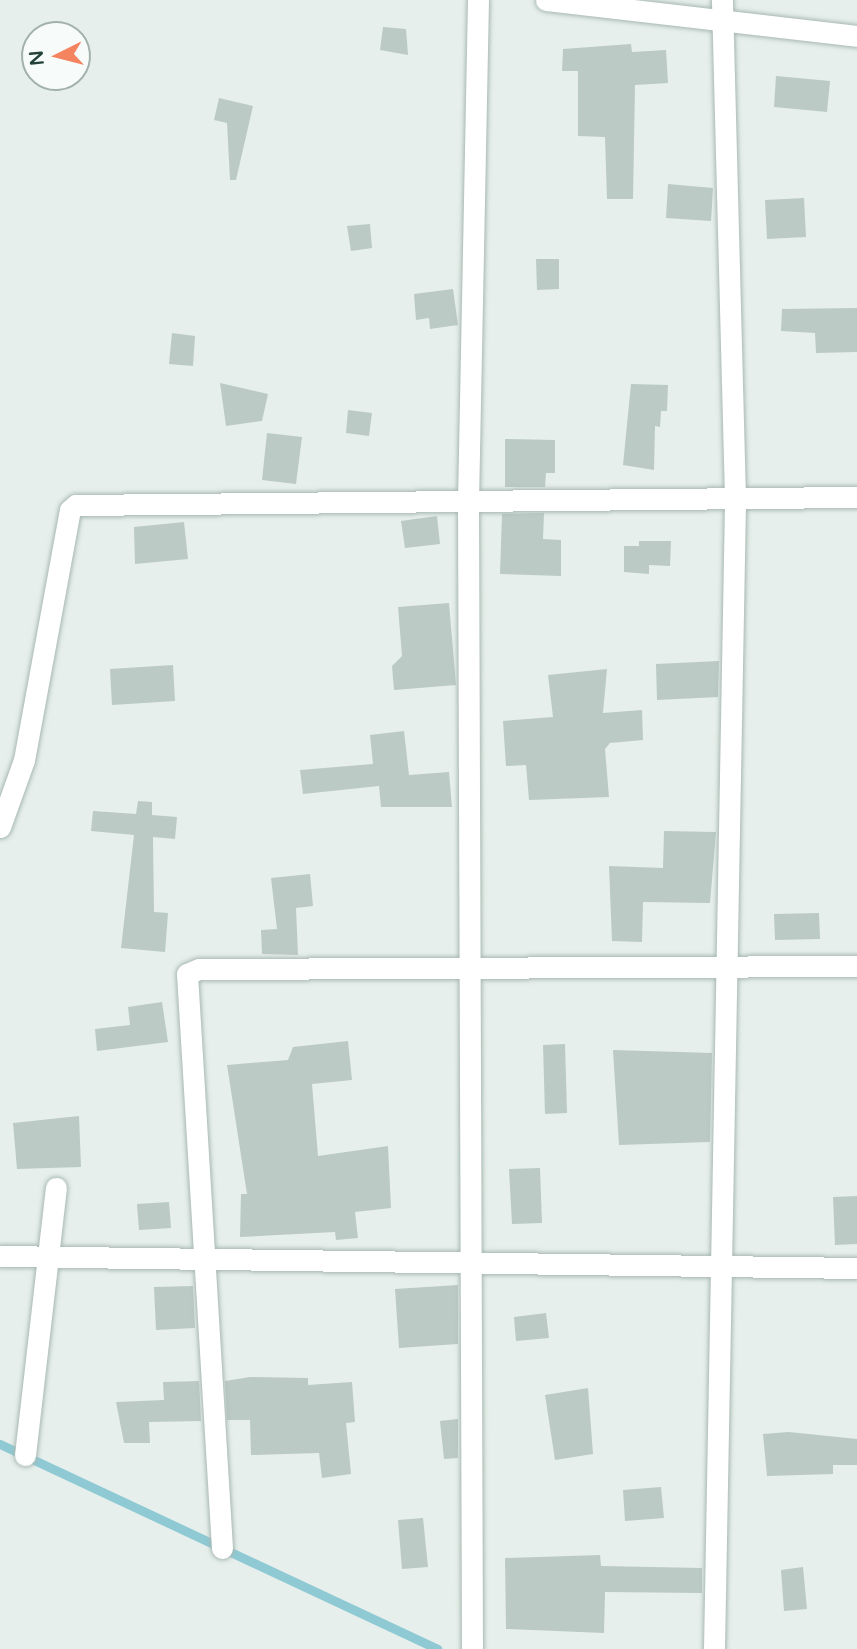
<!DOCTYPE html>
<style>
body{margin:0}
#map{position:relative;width:857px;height:1649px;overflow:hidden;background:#e6efeb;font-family:"Varela Round",sans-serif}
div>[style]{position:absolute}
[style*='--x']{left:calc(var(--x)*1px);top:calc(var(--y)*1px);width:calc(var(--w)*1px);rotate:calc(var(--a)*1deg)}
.stream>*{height:9px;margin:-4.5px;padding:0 4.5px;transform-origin:4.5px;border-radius:4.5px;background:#8ec9d4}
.building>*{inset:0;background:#bbcac4}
.roads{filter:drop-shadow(0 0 2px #a8b8b2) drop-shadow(0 0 2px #a8b8b2)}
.street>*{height:21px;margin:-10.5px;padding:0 10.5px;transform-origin:10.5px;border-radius:10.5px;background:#fff}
span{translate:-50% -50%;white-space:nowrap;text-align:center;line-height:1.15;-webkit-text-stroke:7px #f7fbf9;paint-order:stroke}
.north{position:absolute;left:21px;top:21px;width:70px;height:70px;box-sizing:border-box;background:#f7fbf9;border:2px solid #a3b1ad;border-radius:50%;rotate:264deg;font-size:19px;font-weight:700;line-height:28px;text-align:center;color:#24423a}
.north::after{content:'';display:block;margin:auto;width:24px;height:32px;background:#f4845f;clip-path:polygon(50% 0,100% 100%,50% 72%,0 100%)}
</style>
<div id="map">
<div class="stream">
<i style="--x:0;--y:1444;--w:483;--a:25.1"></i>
</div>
<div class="building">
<i style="clip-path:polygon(383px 27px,406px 29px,408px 55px,380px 50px)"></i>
<i style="clip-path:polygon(631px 44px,632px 52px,666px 50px,668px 83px,635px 85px,633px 199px,607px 199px,605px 137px,578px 136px,578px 71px,562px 71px,563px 49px)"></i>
<i style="clip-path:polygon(776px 76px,830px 81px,827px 112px,774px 107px)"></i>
<i style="clip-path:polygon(219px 98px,253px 106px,236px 180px,230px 180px,227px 123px,214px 120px)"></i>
<i style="clip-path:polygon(668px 184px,713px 188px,711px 221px,666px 218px)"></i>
<i style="clip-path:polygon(804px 198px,806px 237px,767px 239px,765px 200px)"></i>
<i style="clip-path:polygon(370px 224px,372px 248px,351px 251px,347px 226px)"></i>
<i style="clip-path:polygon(536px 259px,559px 259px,559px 289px,537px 290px)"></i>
<i style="clip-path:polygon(453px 289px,458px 325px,430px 329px,429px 318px,416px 320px,414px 294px)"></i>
<i style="clip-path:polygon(857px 308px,857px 352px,816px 353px,815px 333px,781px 331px,782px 309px)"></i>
<i style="clip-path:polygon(172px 333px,195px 336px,193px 366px,169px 364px)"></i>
<i style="clip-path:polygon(220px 383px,268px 394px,262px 421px,226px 426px)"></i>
<i style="clip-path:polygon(631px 384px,668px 385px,667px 411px,661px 411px,660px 427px,655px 426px,654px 470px,623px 465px)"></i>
<i style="clip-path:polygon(348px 410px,372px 413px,369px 436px,346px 433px)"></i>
<i style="clip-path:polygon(267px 433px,302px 437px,296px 484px,262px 480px)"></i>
<i style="clip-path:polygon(505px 439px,555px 440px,555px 473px,546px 473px,545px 487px,505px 487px)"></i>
<i style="clip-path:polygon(544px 513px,543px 539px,561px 540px,561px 576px,500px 574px,502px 514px)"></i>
<i style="clip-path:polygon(437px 516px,440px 544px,405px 548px,401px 521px)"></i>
<i style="clip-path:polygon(184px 522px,188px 559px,135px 564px,134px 527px)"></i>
<i style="clip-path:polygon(639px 541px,671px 541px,670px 566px,649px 565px,649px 574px,624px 572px,624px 546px,639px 546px)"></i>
<i style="clip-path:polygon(449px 603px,456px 685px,394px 690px,392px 666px,402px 656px,398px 607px)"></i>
<i style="clip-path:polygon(719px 661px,718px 697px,657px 700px,656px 664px)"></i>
<i style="clip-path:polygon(173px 665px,175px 701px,112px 705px,110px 669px)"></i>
<i style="clip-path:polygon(607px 669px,603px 713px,642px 710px,643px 740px,610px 743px,605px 749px,609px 797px,529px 800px,526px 765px,506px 766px,503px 721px,553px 717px,548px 675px)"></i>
<i style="clip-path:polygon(404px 731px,409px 775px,449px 772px,452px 807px,381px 807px,379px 786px,303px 794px,300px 770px,373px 764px,370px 735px)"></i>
<i style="clip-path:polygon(138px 801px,152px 802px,152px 815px,177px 817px,175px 839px,153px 837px,154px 912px,168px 913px,165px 952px,121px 948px,134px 835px,91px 831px,93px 811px,136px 814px)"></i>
<i style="clip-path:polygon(664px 831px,716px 832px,710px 903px,643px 902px,642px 942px,612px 941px,609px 866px,663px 868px)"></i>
<i style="clip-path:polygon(310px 874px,313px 906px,296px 908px,298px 955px,262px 954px,261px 930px,277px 929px,271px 878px)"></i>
<i style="clip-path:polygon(819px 913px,820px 939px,775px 940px,774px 914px)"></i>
<i style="clip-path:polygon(162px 1002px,168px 1042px,97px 1051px,95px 1029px,130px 1025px,128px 1007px)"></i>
<i style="clip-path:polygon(348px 1041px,352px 1080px,312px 1084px,318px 1156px,388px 1146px,391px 1208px,355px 1212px,358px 1238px,336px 1240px,335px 1232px,240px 1237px,241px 1194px,247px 1194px,227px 1065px,288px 1060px,293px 1047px)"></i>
<i style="clip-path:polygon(565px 1044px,567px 1113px,545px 1114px,543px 1045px)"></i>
<i style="clip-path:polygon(613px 1050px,712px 1053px,710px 1142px,619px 1145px)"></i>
<i style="clip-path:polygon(79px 1116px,81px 1167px,17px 1169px,13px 1123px)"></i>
<i style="clip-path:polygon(540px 1168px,542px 1223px,512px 1224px,509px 1169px)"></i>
<i style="clip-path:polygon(857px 1196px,857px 1244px,835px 1245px,833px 1197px)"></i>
<i style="clip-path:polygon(169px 1202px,171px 1228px,139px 1230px,137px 1204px)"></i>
<i style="clip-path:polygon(458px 1285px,458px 1344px,399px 1348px,395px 1289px)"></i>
<i style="clip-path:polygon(193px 1286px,195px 1328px,156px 1330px,154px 1287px)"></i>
<i style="clip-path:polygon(546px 1313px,549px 1338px,516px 1341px,514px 1317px)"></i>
<i style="clip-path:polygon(250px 1377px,308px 1378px,308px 1385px,352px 1382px,355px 1422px,346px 1423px,351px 1474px,322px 1478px,319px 1453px,251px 1455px,250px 1420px,227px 1420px,225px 1381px)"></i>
<i style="clip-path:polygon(199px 1381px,201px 1421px,149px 1422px,150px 1443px,124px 1443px,116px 1402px,164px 1400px,163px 1382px)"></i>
<i style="clip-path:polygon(588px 1388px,593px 1454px,555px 1460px,545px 1395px)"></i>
<i style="clip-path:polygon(458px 1419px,458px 1458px,444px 1459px,440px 1421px)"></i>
<i style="clip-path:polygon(789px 1432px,857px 1439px,857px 1465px,833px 1465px,833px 1474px,767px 1476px,763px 1434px)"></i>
<i style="clip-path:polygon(661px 1487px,664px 1518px,625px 1521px,623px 1490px)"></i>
<i style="clip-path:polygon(423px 1518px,428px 1567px,402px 1569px,398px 1520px)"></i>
<i style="clip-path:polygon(600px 1555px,601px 1566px,702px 1568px,702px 1593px,605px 1592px,604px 1633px,506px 1629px,505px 1558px)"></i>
<i style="clip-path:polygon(803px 1567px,807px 1609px,784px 1611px,781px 1570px)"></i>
</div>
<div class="roads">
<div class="street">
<i style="--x:546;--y:0;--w:313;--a:6.6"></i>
<i style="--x:0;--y:827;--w:71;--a:-70.3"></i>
<i style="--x:24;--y:760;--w:254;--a:-79.6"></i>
<i style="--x:70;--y:510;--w:8;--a:-40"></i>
<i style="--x:76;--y:505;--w:781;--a:-0.59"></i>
<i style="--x:0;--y:1256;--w:857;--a:0.8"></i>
<i style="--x:25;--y:1455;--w:269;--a:-83.4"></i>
<i style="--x:222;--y:1548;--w:575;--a:-93.49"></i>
<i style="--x:187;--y:974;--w:13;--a:-23"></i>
<i style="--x:199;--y:969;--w:658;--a:-0.26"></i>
<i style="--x:472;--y:1649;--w:1147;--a:-90.2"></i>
<i style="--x:468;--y:502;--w:502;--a:-88.86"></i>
<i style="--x:714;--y:1649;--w:1151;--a:-88.95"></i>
<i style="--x:735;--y:498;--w:498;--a:-91.5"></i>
</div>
</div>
<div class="north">N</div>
</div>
